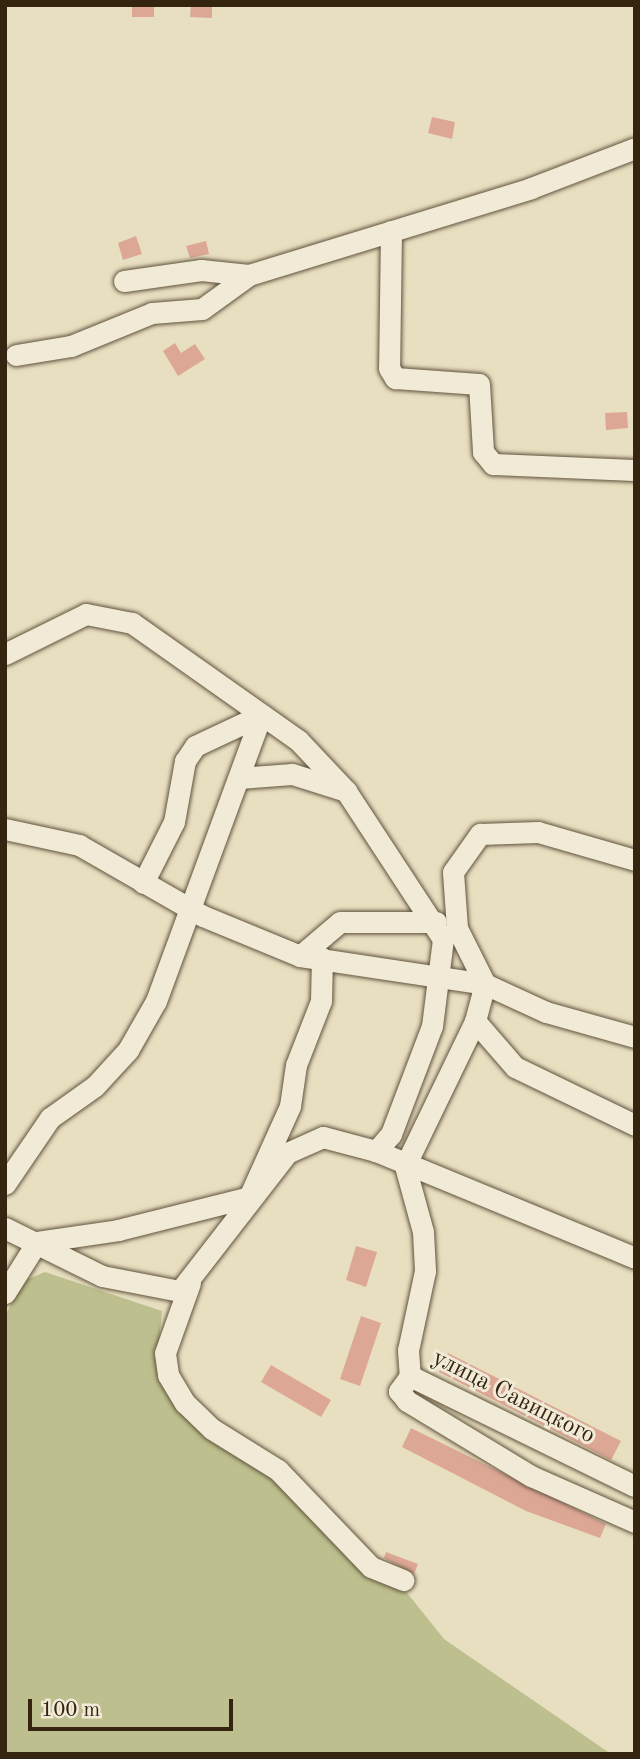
<!DOCTYPE html>
<meta charset="utf-8">
<style>
body{margin:0}
#map{position:relative;width:640px;height:1759px;overflow:hidden;background:#e8dfc1;font-family:"Old Standard TT",serif}
div>[style]{position:absolute}
[style*='--x']{left:calc(var(--x)*1px);top:calc(var(--y)*1px);width:calc(var(--w)*1px);rotate:calc(var(--a)*1deg)}
.green>*{inset:0;background:#bdc08e}
.building>*{inset:0;background:#dda796}
.roads{filter:drop-shadow(0 0 2px #61533c) drop-shadow(0 0 2px #61533c)}
.minor>*{height:21px;margin:-10.5px;padding:0 10.5px;transform-origin:10.5px;border-radius:10.5px;background:#f0ead7}
span{translate:-50% -50%;white-space:nowrap;text-align:center;line-height:1.15;-webkit-text-stroke:6px #f0ead7;paint-order:stroke}
.street-label{font-size:24px;color:#342410}
.frame{position:absolute;inset:0;border:7px solid #342410;pointer-events:none}
.scale{position:absolute;left:28px;top:1699px;width:205px;height:32px;box-sizing:border-box;border:4px solid #342410;border-top:0;padding-left:9px;font-size:21px;line-height:24px;white-space:nowrap;color:#342410;-webkit-text-stroke:5px #f0ead7;paint-order:stroke}
</style>
<div id="map">
<div class="green">
<i style="clip-path:polygon(45px 1272px,162px 1311px,158px 1351px,164px 1379px,297px 1501px,352px 1563px,404px 1589px,444px 1639px,611px 1754px,5px 1754px,5px 1316px,23px 1281px)"></i>
</div>
<div class="building">
<i style="clip-path:polygon(132px 5px,154px 5px,154px 17px,132px 17px)"></i>
<i style="clip-path:polygon(191px 5px,212px 5px,212px 18px,190px 17px)"></i>
<i style="clip-path:polygon(432px 117px,455px 122px,452px 139px,428px 133px)"></i>
<i style="clip-path:polygon(136px 236px,142px 254px,123px 260px,118px 243px)"></i>
<i style="clip-path:polygon(206px 241px,209px 254px,190px 258px,186px 246px)"></i>
<i style="clip-path:polygon(175px 343px,181px 353px,195px 344px,205px 359px,178px 376px,163px 351px)"></i>
<i style="clip-path:polygon(627px 412px,628px 428px,606px 430px,605px 413px)"></i>
<i style="clip-path:polygon(356px 1246px,377px 1252px,366px 1287px,346px 1280px)"></i>
<i style="clip-path:polygon(361px 1316px,381px 1323px,360px 1386px,340px 1379px)"></i>
<i style="clip-path:polygon(448px 1353px,621px 1441px,611px 1460px,439px 1372px)"></i>
<i style="clip-path:polygon(271px 1365px,331px 1400px,321px 1417px,261px 1382px)"></i>
<i style="clip-path:polygon(411px 1428px,606px 1524px,600px 1538px,526px 1511px,402px 1447px)"></i>
<i style="clip-path:polygon(386px 1552px,418px 1564px,414px 1574px,384px 1558px)"></i>
</div>
<div class="roads">
<div class="minor">
<i style="--x:391;--y:231;--w:137;--a:90.8"></i>
<i style="--x:389;--y:368;--w:12;--a:59"></i>
<i style="--x:395;--y:378;--w:84;--a:4.1"></i>
<i style="--x:479;--y:384;--w:68;--a:86.6"></i>
<i style="--x:483;--y:452;--w:16;--a:50"></i>
<i style="--x:493;--y:464;--w:142;--a:2.4"></i>
<i style="--x:124;--y:281;--w:78;--a:-8.1"></i>
<i style="--x:201;--y:270;--w:48;--a:5.9"></i>
<i style="--x:249;--y:275;--w:295;--a:-17.1"></i>
<i style="--x:531;--y:188;--w:111;--a:-21"></i>
<i style="--x:16;--y:355;--w:56;--a:-9.3"></i>
<i style="--x:71;--y:346;--w:87;--a:-22.2"></i>
<i style="--x:152;--y:313;--w:50;--a:-4.6"></i>
<i style="--x:202;--y:309;--w:58;--a:-35.9"></i>
<i style="--x:5;--y:654;--w:90;--a:-26.3"></i>
<i style="--x:86;--y:614;--w:47;--a:11.1"></i>
<i style="--x:132;--y:623;--w:203;--a:35.2"></i>
<i style="--x:298;--y:740;--w:70;--a:46.7"></i>
<i style="--x:346;--y:791;--w:177;--a:56.8"></i>
<i style="--x:443;--y:939;--w:88;--a:97.2"></i>
<i style="--x:432;--y:1026;--w:116;--a:110.8"></i>
<i style="--x:391;--y:1134;--w:23;--a:131"></i>
<i style="--x:239;--y:778;--w:53;--a:-4.3"></i>
<i style="--x:292;--y:774;--w:57;--a:17.5"></i>
<i style="--x:5;--y:829;--w:76;--a:12.2"></i>
<i style="--x:79;--y:845;--w:143;--a:29.8"></i>
<i style="--x:203;--y:916;--w:105;--a:22.4"></i>
<i style="--x:300;--y:956;--w:187;--a:8.6"></i>
<i style="--x:485;--y:984;--w:67;--a:24.7"></i>
<i style="--x:546;--y:1012;--w:92;--a:15.7"></i>
<i style="--x:143;--y:883;--w:68;--a:-63.1"></i>
<i style="--x:174;--y:822;--w:62;--a:-79.8"></i>
<i style="--x:185;--y:761;--w:18;--a:-56"></i>
<i style="--x:195;--y:746;--w:73;--a:-25.2"></i>
<i style="--x:300;--y:956;--w:52;--a:-40.4"></i>
<i style="--x:340;--y:922;--w:96;--a:0"></i>
<i style="--x:485;--y:984;--w:63;--a:-116.6"></i>
<i style="--x:457;--y:928;--w:56;--a:-94.1"></i>
<i style="--x:453;--y:872;--w:47;--a:-54.6"></i>
<i style="--x:480;--y:834;--w:58;--a:-2"></i>
<i style="--x:538;--y:832;--w:101;--a:16.1"></i>
<i style="--x:475;--y:1021;--w:61;--a:49"></i>
<i style="--x:515;--y:1067;--w:133;--a:25.8"></i>
<i style="--x:405;--y:1166;--w:68;--a:74.7"></i>
<i style="--x:423;--y:1232;--w:39;--a:87"></i>
<i style="--x:425;--y:1271;--w:81;--a:102.1"></i>
<i style="--x:408;--y:1350;--w:26;--a:86"></i>
<i style="--x:410;--y:1376;--w:250;--a:26.1"></i>
<i style="--x:405;--y:1166;--w:161;--a:-64.2"></i>
<i style="--x:475;--y:1021;--w:38;--a:-75"></i>
<i style="--x:5;--y:1184;--w:80;--a:-55.7"></i>
<i style="--x:50;--y:1118;--w:55;--a:-35.4"></i>
<i style="--x:95;--y:1086;--w:49;--a:-47.5"></i>
<i style="--x:128;--y:1050;--w:56;--a:-60.3"></i>
<i style="--x:156;--y:1001;--w:305;--a:-69.8"></i>
<i style="--x:5;--y:1228;--w:108;--a:26.3"></i>
<i style="--x:102;--y:1276;--w:79;--a:10.9"></i>
<i style="--x:180;--y:1291;--w:175;--a:-52.2"></i>
<i style="--x:287;--y:1153;--w:39;--a:-24"></i>
<i style="--x:323;--y:1137;--w:55;--a:14.8"></i>
<i style="--x:376;--y:1151;--w:280;--a:22.4"></i>
<i style="--x:190;--y:1283;--w:74;--a:109.7"></i>
<i style="--x:165;--y:1353;--w:22;--a:82"></i>
<i style="--x:168;--y:1375;--w:33;--a:59"></i>
<i style="--x:185;--y:1403;--w:37;--a:44"></i>
<i style="--x:212;--y:1429;--w:78;--a:31.8"></i>
<i style="--x:278;--y:1470;--w:134;--a:46.2"></i>
<i style="--x:371;--y:1567;--w:35;--a:22"></i>
<i style="--x:5;--y:1293;--w:60;--a:-57.9"></i>
<i style="--x:37;--y:1242;--w:82;--a:-8.4"></i>
<i style="--x:118;--y:1230;--w:135;--a:-14.1"></i>
<i style="--x:249;--y:1197;--w:100;--a:-65.7"></i>
<i style="--x:290;--y:1106;--w:41;--a:-81.7"></i>
<i style="--x:296;--y:1065;--w:69;--a:-68.7"></i>
<i style="--x:321;--y:1001;--w:43;--a:-88.7"></i>
<i style="--x:410;--y:1376;--w:19;--a:126"></i>
<i style="--x:399;--y:1391;--w:13;--a:51"></i>
<i style="--x:407;--y:1401;--w:145;--a:31.2"></i>
<i style="--x:531;--y:1476;--w:114;--a:23.9"></i>
</div>
</div>
<div class="street-label">
<span style="left:513px;top:1398px;rotate:27deg">улица Савицкого</span>
</div>
<div class="frame"></div>
<div class="scale">100 m</div>
</div>
